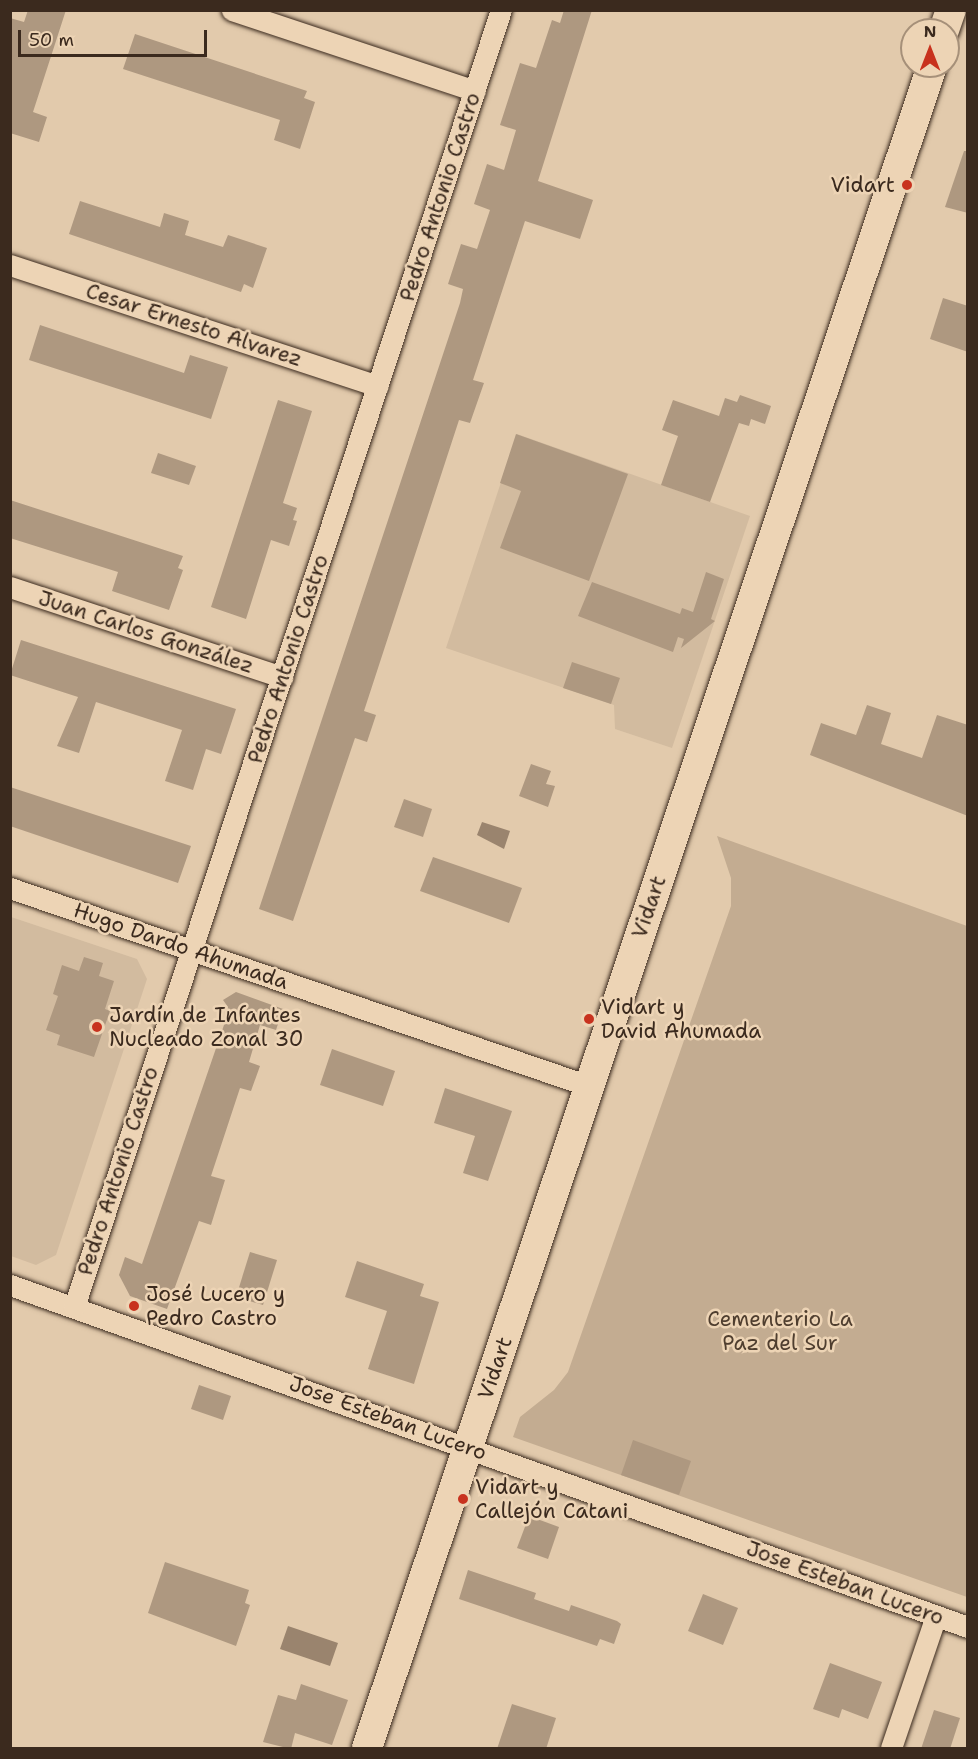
<!DOCTYPE html>
<meta charset="utf-8">
<style>
body{margin:0}
#map{position:relative;width:978px;height:1759px;overflow:hidden;background:#e2caac;font-family:"Shantell Sans",sans-serif}
div>[style]{position:absolute}
[style*='--x']{left:calc(var(--x)*1px);top:calc(var(--y)*1px);width:calc(var(--w)*1px);rotate:calc(var(--a)*1deg)}
.built>*{inset:0;background:#d2bb9f}
.green>*{inset:0;background:#c3ac91}
.water>*{inset:0;background:#9a846e}
.building>*{inset:0;background:#ae9880}
.roads{filter:drop-shadow(0 0 2px #3b2a1e) drop-shadow(0 0 2px #3b2a1e)}
.street>*{height:21px;margin:-10.5px;padding:0 10.5px;transform-origin:10.5px;border-radius:10.5px;background:#edd4b5}
.secondary>*{height:30px;margin:-15px;padding:0 15px;transform-origin:15px;border-radius:15px;background:#edd4b5}
.dots>*{width:16px;height:16px;translate:-50% -50%;box-sizing:border-box;border:3px solid #edd4b5;border-radius:50%}
span{translate:-50% -50%;white-space:nowrap;text-align:center;line-height:1.15;-webkit-text-stroke:5px #edd4b5;paint-order:stroke}
.poi-label{font-size:21px;color:#3b2a1e}
.right{translate:-100% -50%;text-align:right}
.left{translate:0 -50%;text-align:left}
.street-label{font-size:21px;color:#3b2a1e}
.park-label{font-size:21px;color:#4f3e2f}
.frame{position:absolute;inset:0;border:12px solid #3b2a1e;pointer-events:none}
.north{position:absolute;left:900px;top:18px;width:60px;height:60px;box-sizing:border-box;background:#edd4b5;border:2px solid #a69079;border-radius:50%;rotate:0deg;font-size:16px;font-weight:700;line-height:24px;text-align:center;color:#3b2a1e}
.north::after{content:'';display:block;margin:auto;width:21px;height:27px;background:#c8321e;clip-path:polygon(50% 0,100% 100%,50% 72%,0 100%)}
.scale{position:absolute;left:18px;top:30px;width:189px;height:27px;box-sizing:border-box;border:3px solid #3b2a1e;border-top:0;padding-left:8px;font-size:18px;line-height:21px;white-space:nowrap;color:#3b2a1e;-webkit-text-stroke:4px #edd4b5;paint-order:stroke}
</style>
<div id="map">
<div class="built">
<i style="clip-path:polygon(517px 434px,750px 516px,672px 748px,615px 729px,614px 705px,446px 648px)"></i>
<i style="clip-path:polygon(11px 917px,137px 959px,147px 979px,56px 1255px,36px 1265px,11px 1256px)"></i>
</div>
<div class="green">
<i style="clip-path:polygon(717px 836px,967px 926px,967px 1597px,513px 1437px,520px 1417px,554px 1390px,568px 1372px,731px 906px,731px 878px)"></i>
</div>
<div class="water">
<i style="clip-path:polygon(482px 822px,510px 831px,504px 849px,477px 835px)"></i>
<i style="clip-path:polygon(288px 1626px,338px 1643px,330px 1666px,280px 1649px)"></i>
</div>
<div class="building">
<i style="clip-path:polygon(28px 10px,66px 10px,33px 112px,47px 117px,39px 142px,10px 133px,10px 18px,24px 22px)"></i>
<i style="clip-path:polygon(564px 10px,592px 10px,538px 181px,593px 200px,580px 239px,525px 221px,473px 380px,484px 383px,470px 423px,459px 420px,364px 711px,376px 715px,367px 742px,355px 738px,293px 921px,259px 909px,460px 303px,463px 289px,448px 284px,461px 244px,477px 249px,490px 210px,474px 204px,487px 164px,504px 170px,516px 130px,500px 125px,520px 63px,536px 68px,552px 20px,560px 23px)"></i>
<i style="clip-path:polygon(135px 34px,307px 91px,304px 98px,315px 102px,300px 149px,274px 140px,280px 120px,123px 69px)"></i>
<i style="clip-path:polygon(964px 151px,968px 151px,968px 213px,945px 207px)"></i>
<i style="clip-path:polygon(80px 201px,160px 227px,164px 213px,189px 221px,185px 235px,223px 247px,228px 235px,267px 248px,253px 288px,244px 284px,241px 292px,69px 234px)"></i>
<i style="clip-path:polygon(943px 298px,968px 306px,968px 352px,930px 339px)"></i>
<i style="clip-path:polygon(40px 325px,184px 373px,190px 355px,228px 367px,211px 419px,29px 360px)"></i>
<i style="clip-path:polygon(740px 395px,771px 406px,765px 424px,751px 419px,749px 426px,739px 423px,710px 502px,661px 485px,678px 436px,662px 430px,673px 400px,719px 416px,725px 398px,737px 402px)"></i>
<i style="clip-path:polygon(278px 400px,312px 411px,283px 503px,297px 508px,293px 520px,297px 521px,289px 546px,271px 540px,246px 619px,211px 607px)"></i>
<i style="clip-path:polygon(516px 434px,628px 474px,589px 581px,500px 548px,521px 491px,500px 483px)"></i>
<i style="clip-path:polygon(158px 453px,196px 466px,189px 485px,151px 473px)"></i>
<i style="clip-path:polygon(10px 500px,183px 556px,178px 568px,183px 570px,169px 610px,112px 591px,118px 572px,10px 538px)"></i>
<i style="clip-path:polygon(706px 572px,724px 579px,711px 619px,715px 621px,681px 648px,684px 639px,678px 637px,673px 652px,578px 616px,592px 582px,680px 614px,682px 608px,693px 612px)"></i>
<i style="clip-path:polygon(21px 640px,236px 709px,221px 754px,206px 749px,193px 790px,165px 781px,182px 730px,96px 702px,79px 753px,57px 746px,78px 697px,10px 675px)"></i>
<i style="clip-path:polygon(572px 662px,620px 678px,611px 704px,563px 688px)"></i>
<i style="clip-path:polygon(867px 705px,891px 713px,881px 744px,922px 758px,937px 715px,968px 725px,968px 816px,810px 755px,821px 723px,856px 735px)"></i>
<i style="clip-path:polygon(531px 764px,551px 771px,546px 784px,555px 786px,548px 807px,519px 796px)"></i>
<i style="clip-path:polygon(10px 787px,191px 846px,178px 883px,10px 826px)"></i>
<i style="clip-path:polygon(404px 799px,432px 809px,423px 837px,394px 827px)"></i>
<i style="clip-path:polygon(433px 857px,522px 888px,509px 923px,420px 891px)"></i>
<i style="clip-path:polygon(84px 957px,103px 963px,99px 976px,114px 981px,105px 1009px,110px 1011px,94px 1057px,57px 1045px,60px 1035px,46px 1030px,58px 996px,53px 994px,62px 965px,79px 971px)"></i>
<i style="clip-path:polygon(236px 992px,283px 1009px,276px 1030px,260px 1025px,249px 1062px,260px 1066px,251px 1091px,240px 1088px,211px 1176px,225px 1180px,211px 1225px,199px 1221px,167px 1309px,130px 1296px,119px 1275px,125px 1257px,142px 1264px,225px 1022px,228px 1007px,223px 1000px)"></i>
<i style="clip-path:polygon(332px 1049px,395px 1071px,383px 1106px,320px 1085px)"></i>
<i style="clip-path:polygon(445px 1088px,512px 1111px,488px 1181px,463px 1173px,475px 1136px,434px 1123px)"></i>
<i style="clip-path:polygon(250px 1252px,277px 1260px,263px 1305px,236px 1297px)"></i>
<i style="clip-path:polygon(357px 1261px,424px 1284px,420px 1296px,439px 1302px,414px 1384px,368px 1369px,387px 1311px,345px 1297px)"></i>
<i style="clip-path:polygon(199px 1385px,231px 1396px,223px 1420px,191px 1409px)"></i>
<i style="clip-path:polygon(633px 1440px,691px 1461px,679px 1495px,621px 1475px)"></i>
<i style="clip-path:polygon(529px 1516px,559px 1527px,548px 1559px,517px 1548px)"></i>
<i style="clip-path:polygon(165px 1562px,249px 1590px,245px 1603px,250px 1605px,236px 1646px,148px 1613px)"></i>
<i style="clip-path:polygon(468px 1570px,536px 1593px,534px 1599px,569px 1611px,571px 1605px,617px 1621px,621px 1624px,614px 1644px,600px 1639px,597px 1646px,459px 1599px)"></i>
<i style="clip-path:polygon(703px 1594px,738px 1608px,723px 1645px,688px 1631px)"></i>
<i style="clip-path:polygon(830px 1663px,882px 1682px,868px 1719px,842px 1709px,839px 1718px,813px 1709px)"></i>
<i style="clip-path:polygon(301px 1684px,348px 1700px,332px 1745px,295px 1733px,291px 1749px,263px 1742px,278px 1695px,296px 1700px)"></i>
<i style="clip-path:polygon(512px 1704px,556px 1718px,546px 1749px,497px 1749px)"></i>
<i style="clip-path:polygon(934px 1710px,960px 1718px,950px 1749px,921px 1749px)"></i>
</div>
<div class="roads">
<div class="street">
<i style="--x:232;--y:10;--w:256;--a:18.4"></i>
<i style="--x:10;--y:265;--w:387;--a:18.2"></i>
<i style="--x:10;--y:587;--w:287;--a:18.3"></i>
<i style="--x:10;--y:888;--w:612;--a:18.88"></i>
<i style="--x:10;--y:1285;--w:1017;--a:19.65"></i>
<i style="--x:74;--y:1307;--w:1365;--a:-71.78"></i>
<i style="--x:891;--y:1748;--w:139;--a:-71.2"></i>
</div>
<div class="secondary">
<i style="--x:944;--y:30;--w:21;--a:-71"></i>
<i style="--x:367;--y:1748;--w:1774;--a:-71.43"></i>
</div>
</div>
<div class="dots">
<i style="left:907px;top:185px;background:#c8321e"></i>
<i style="left:589px;top:1019px;background:#c8321e"></i>
<i style="left:97px;top:1027px;background:#c8321e"></i>
<i style="left:134px;top:1306px;background:#c8321e"></i>
<i style="left:463px;top:1499px;background:#c8321e"></i>
</div>
<div class="poi-label">
<span class="right" style="left:895px;top:185px">Vidart</span>
<span class="left" style="left:601px;top:1019px">Vidart y<br>David Ahumada</span>
<span class="left" style="left:109px;top:1027px">Jardín de Infantes<br>Nucleado Zonal 30</span>
<span class="left" style="left:146px;top:1306px">José Lucero y<br>Pedro Castro</span>
<span class="left" style="left:475px;top:1499px">Vidart y<br>Callejón Catani</span>
</div>
<div class="street-label">
<span style="left:440px;top:197px;rotate:-72deg">Pedro Antonio Castro</span>
<span style="left:194px;top:325px;rotate:18deg">Cesar Ernesto Alvarez</span>
<span style="left:146px;top:632px;rotate:18deg">Juan Carlos González</span>
<span style="left:288px;top:659px;rotate:-72deg">Pedro Antonio Castro</span>
<span style="left:649px;top:907px;rotate:-71deg">Vidart</span>
<span style="left:181px;top:946px;rotate:19deg">Hugo Dardo Ahumada</span>
<span style="left:118px;top:1171px;rotate:-72deg">Pedro Antonio Castro</span>
<span style="left:495px;top:1368px;rotate:-71deg">Vidart</span>
<span style="left:388px;top:1418px;rotate:20deg">Jose Esteban Lucero</span>
<span style="left:845px;top:1583px;rotate:20deg">Jose Esteban Lucero</span>
</div>
<div class="park-label">
<span style="left:780px;top:1331px">Cementerio La<br>Paz del Sur</span>
</div>
<div class="frame"></div>
<div class="north">N</div>
<div class="scale">50 m</div>
</div>
